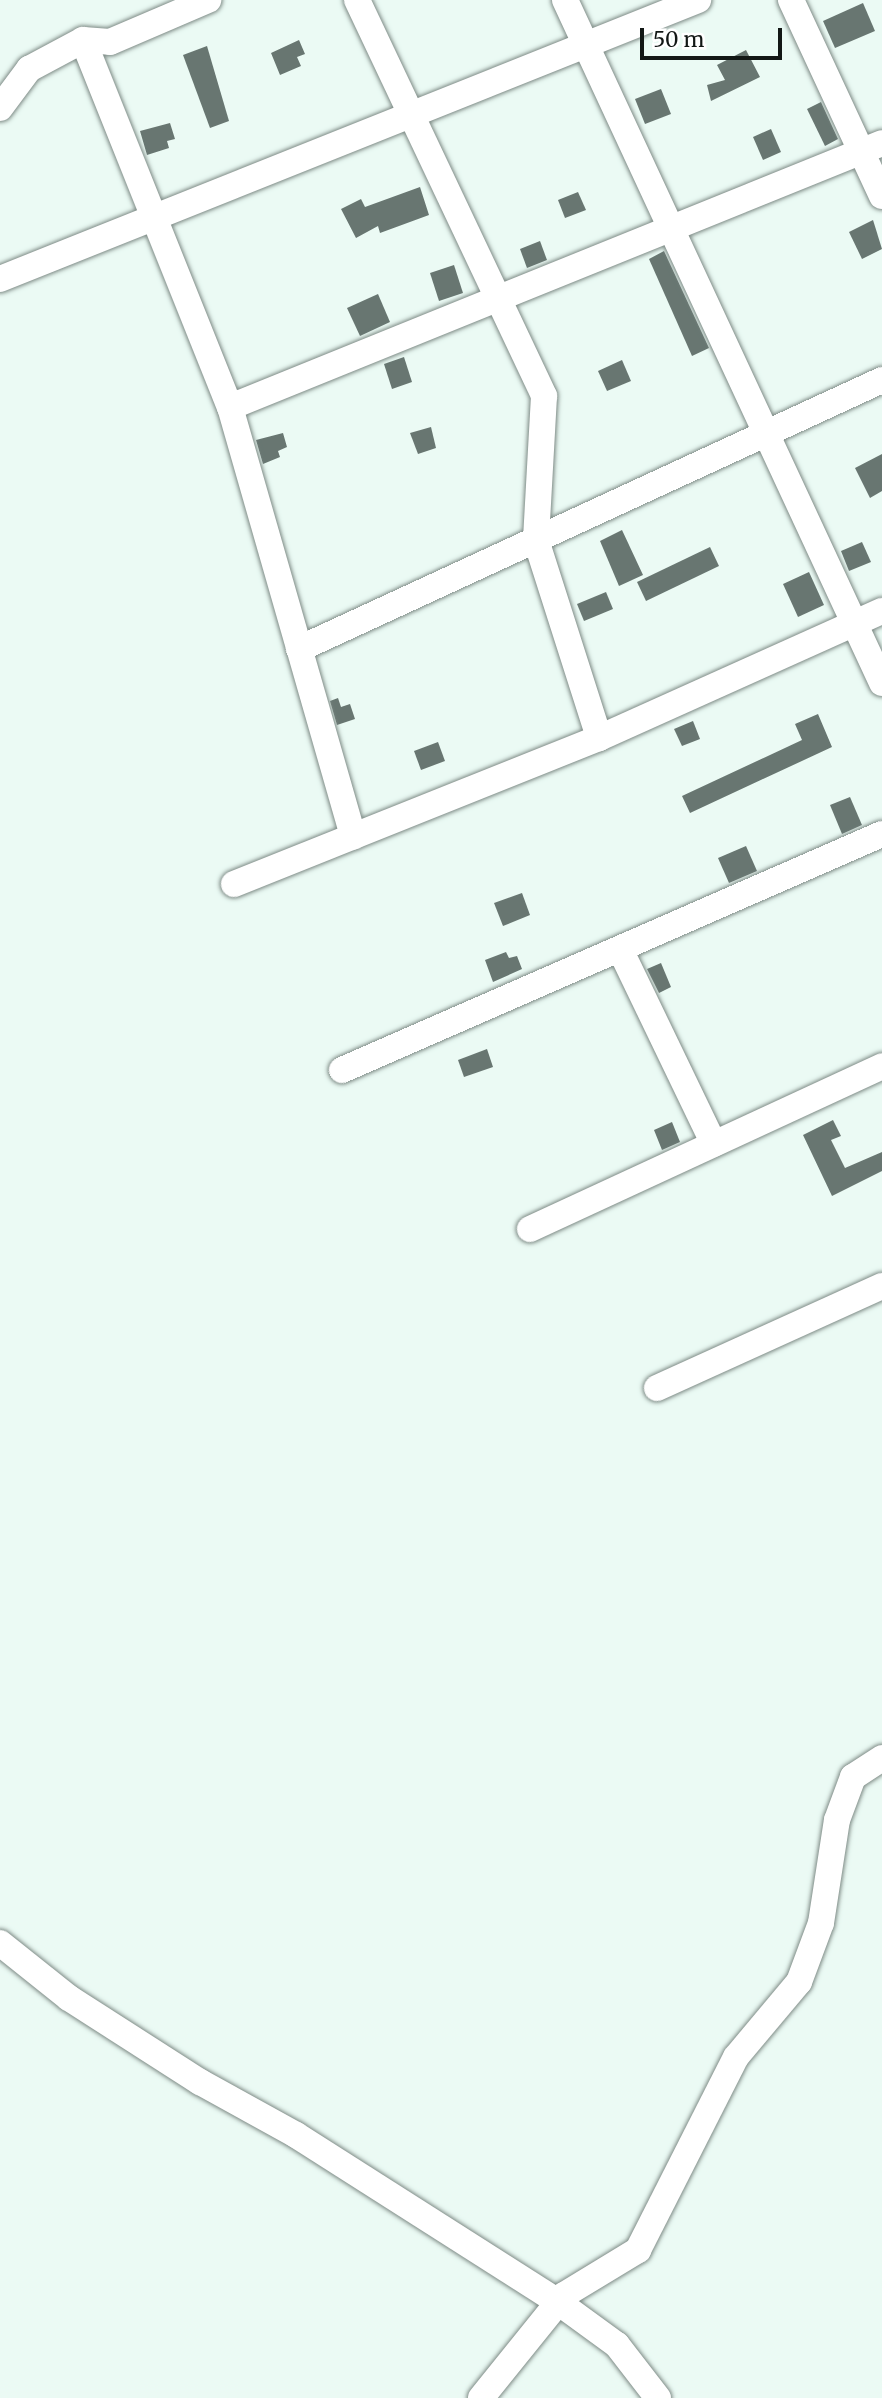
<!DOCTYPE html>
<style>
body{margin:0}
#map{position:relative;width:882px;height:2398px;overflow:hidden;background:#ebfaf4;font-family:Merriweather,serif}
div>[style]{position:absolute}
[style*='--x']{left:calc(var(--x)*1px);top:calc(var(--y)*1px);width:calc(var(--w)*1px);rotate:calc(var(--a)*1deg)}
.building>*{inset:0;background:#687671}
.roads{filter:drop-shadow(0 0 2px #7e8b86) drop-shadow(0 0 2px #7e8b86)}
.minor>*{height:26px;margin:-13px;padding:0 13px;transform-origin:13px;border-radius:13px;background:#fff}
span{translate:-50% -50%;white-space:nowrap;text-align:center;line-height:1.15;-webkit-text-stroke:5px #fff;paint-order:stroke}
.scale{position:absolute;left:640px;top:28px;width:142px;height:32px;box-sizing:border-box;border:4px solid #121715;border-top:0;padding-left:9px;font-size:21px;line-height:24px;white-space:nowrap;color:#121715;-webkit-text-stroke:5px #fff;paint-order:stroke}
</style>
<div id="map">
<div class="building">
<i style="clip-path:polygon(863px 3px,875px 31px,835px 48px,823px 21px)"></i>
<i style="clip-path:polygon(299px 40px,305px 54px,297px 57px,301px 66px,280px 75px,271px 53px)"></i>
<i style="clip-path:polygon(207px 46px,229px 121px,210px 128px,183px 55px)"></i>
<i style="clip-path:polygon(746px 50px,760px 77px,711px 101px,707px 85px,725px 80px,717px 65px)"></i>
<i style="clip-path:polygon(661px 89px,671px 114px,645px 124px,635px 99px)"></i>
<i style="clip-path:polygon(821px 102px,838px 139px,825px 146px,807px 109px)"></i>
<i style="clip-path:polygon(170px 123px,175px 139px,167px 141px,169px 148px,147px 155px,140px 131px)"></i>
<i style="clip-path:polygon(771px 129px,781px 152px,763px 160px,753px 137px)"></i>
<i style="clip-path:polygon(420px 187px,429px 215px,380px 233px,378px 226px,356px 238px,341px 209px,361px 199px,365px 207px)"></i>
<i style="clip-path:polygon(578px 192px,586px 210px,565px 218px,558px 200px)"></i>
<i style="clip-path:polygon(873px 220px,882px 249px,862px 259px,849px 232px)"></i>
<i style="clip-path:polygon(540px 241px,547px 260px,527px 268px,520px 249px)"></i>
<i style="clip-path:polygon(664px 251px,709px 348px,692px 356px,649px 259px)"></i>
<i style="clip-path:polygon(454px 265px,463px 293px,439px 301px,430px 273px)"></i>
<i style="clip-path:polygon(378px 294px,390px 322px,360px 336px,347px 308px)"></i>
<i style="clip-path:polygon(404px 357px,412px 382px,392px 389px,384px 364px)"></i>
<i style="clip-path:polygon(622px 360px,631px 381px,607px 391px,598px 371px)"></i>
<i style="clip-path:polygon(431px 427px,436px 448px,418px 454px,410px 433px)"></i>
<i style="clip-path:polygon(283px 433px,287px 447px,278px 451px,280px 457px,263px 464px,256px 440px)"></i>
<i style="clip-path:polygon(882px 454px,882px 491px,870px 498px,855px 468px)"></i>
<i style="clip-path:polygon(622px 530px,643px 575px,619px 586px,600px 541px)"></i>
<i style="clip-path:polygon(862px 542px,871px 562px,849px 571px,841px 551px)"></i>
<i style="clip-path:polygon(710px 547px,719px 566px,646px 601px,637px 582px)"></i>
<i style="clip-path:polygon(809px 572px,824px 605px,798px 617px,783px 584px)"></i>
<i style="clip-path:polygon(606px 592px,613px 609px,584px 621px,577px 604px)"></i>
<i style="clip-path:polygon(338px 698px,341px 707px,350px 704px,355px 719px,337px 725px,330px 701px)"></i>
<i style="clip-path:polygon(818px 714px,832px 747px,690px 813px,682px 796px,802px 740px,795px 724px)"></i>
<i style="clip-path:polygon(693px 721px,700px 739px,682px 746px,674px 729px)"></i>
<i style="clip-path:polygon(438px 742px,445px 761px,421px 770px,414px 751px)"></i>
<i style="clip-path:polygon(850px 797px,862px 825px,842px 834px,830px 805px)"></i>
<i style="clip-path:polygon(746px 846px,757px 871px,729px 883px,718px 858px)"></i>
<i style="clip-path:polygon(522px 893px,530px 915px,503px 926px,494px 903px)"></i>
<i style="clip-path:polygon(506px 952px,509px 958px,517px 956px,522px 969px,493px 982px,485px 960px)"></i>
<i style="clip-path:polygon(661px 963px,671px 987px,659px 993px,647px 969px)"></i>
<i style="clip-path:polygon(487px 1049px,493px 1067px,464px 1077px,458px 1060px)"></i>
<i style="clip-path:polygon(833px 1120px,841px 1136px,831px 1140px,845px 1168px,882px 1152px,882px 1171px,832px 1196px,803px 1135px)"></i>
<i style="clip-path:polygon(672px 1122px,680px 1142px,662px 1150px,654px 1130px)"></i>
</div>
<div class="roads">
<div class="minor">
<i style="--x:357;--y:0;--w:438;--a:64.7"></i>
<i style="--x:544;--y:396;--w:144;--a:93.2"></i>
<i style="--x:536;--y:540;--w:208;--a:72.3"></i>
<i style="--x:565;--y:0;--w:753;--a:65.1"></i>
<i style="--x:791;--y:0;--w:216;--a:65.1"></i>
<i style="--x:83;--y:40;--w:395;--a:68.2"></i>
<i style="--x:230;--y:407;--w:447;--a:74"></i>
<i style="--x:0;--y:108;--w:49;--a:-53.4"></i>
<i style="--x:29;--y:69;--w:61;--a:-28.2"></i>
<i style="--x:83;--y:40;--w:27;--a:4"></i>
<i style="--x:110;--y:42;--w:107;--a:-23.2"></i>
<i style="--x:0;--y:279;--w:752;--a:-21.79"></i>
<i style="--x:230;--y:407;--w:703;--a:-22.04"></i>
<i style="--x:299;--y:649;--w:642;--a:-24.77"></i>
<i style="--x:234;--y:884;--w:393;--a:-21.8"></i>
<i style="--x:599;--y:738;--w:310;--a:-24.2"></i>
<i style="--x:620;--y:949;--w:216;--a:64.3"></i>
<i style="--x:342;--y:1070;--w:589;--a:-23.61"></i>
<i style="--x:530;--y:1229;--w:388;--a:-24.8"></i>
<i style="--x:657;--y:1388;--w:247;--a:-24.4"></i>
<i style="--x:0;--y:1943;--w:88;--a:38.6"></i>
<i style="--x:69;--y:1998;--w:156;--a:32.7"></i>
<i style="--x:200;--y:2082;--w:110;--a:28.9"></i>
<i style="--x:296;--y:2135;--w:311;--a:32.5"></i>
<i style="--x:558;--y:2302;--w:73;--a:36.1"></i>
<i style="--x:617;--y:2345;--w:67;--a:52.3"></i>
<i style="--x:481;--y:2398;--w:132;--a:-51.1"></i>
<i style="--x:564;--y:2295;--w:87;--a:-31.3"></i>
<i style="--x:638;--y:2250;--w:216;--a:-63.1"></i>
<i style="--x:736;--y:2057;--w:98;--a:-50"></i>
<i style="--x:799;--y:1982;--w:63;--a:-69.6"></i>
<i style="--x:821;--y:1923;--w:104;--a:-81.2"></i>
<i style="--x:837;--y:1820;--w:46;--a:-69.6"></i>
<i style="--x:853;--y:1777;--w:35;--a:-33"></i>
</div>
</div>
<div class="scale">50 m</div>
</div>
